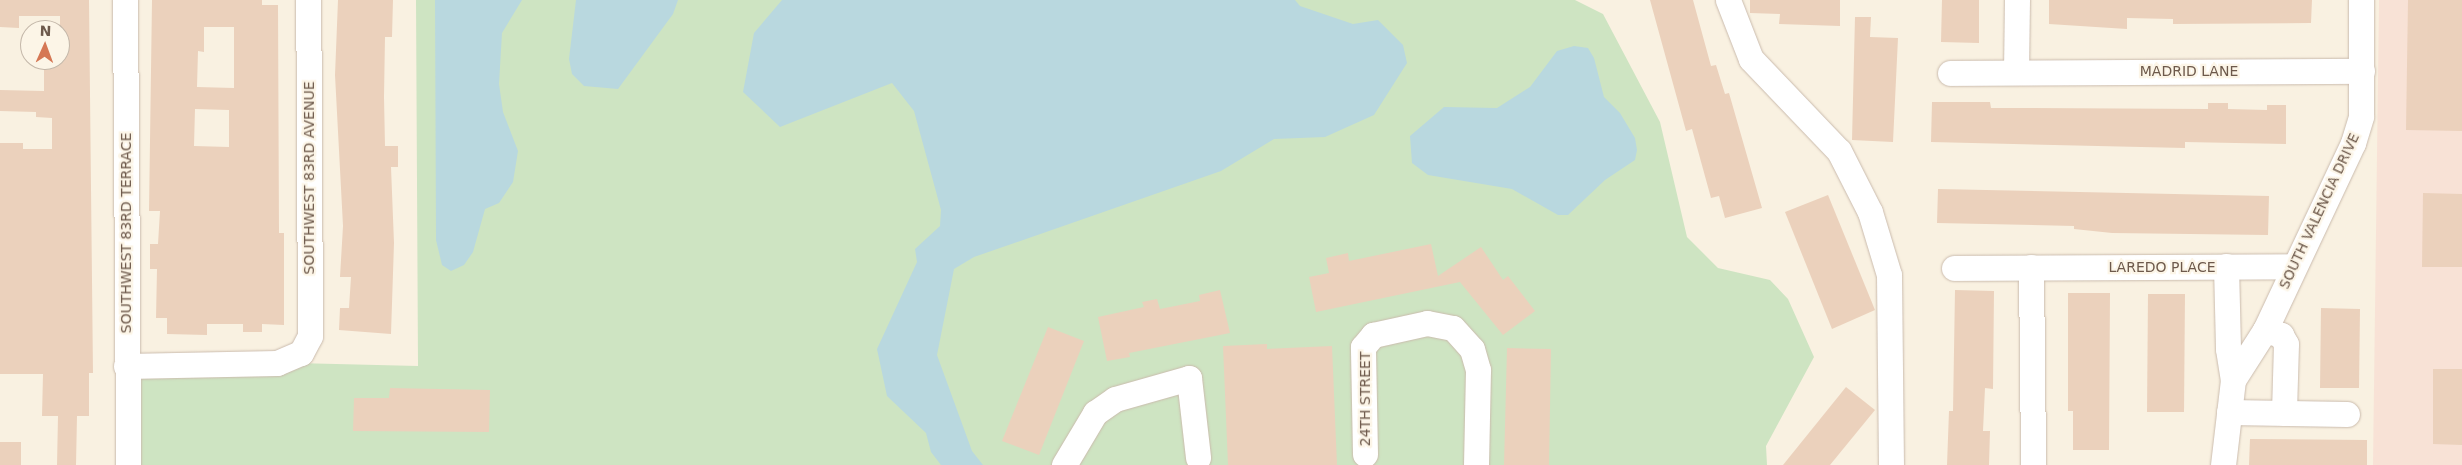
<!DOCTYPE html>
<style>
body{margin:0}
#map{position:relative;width:2462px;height:465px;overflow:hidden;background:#f9f1e1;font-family:"DejaVu Sans",sans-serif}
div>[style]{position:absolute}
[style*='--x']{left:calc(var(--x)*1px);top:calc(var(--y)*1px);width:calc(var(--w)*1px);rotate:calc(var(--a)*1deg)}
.commercial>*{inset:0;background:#f8e2d6}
.green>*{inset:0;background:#cee4c2}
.water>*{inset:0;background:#b9d8df}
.building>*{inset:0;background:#ebd1bc}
.roads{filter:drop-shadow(0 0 1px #cabbad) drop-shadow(0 0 1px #cabbad)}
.minor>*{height:25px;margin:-12.5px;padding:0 12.5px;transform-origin:12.5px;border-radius:12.5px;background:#fff}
span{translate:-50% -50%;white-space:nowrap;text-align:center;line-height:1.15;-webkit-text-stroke:4.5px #fcf5e7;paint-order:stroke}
.street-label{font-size:14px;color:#6d594b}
.north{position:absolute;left:20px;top:20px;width:50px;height:50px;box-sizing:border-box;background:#fcf5e7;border:1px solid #c3b7a9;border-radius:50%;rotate:2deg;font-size:14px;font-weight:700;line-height:20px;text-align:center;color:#6d594b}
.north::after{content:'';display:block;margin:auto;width:18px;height:22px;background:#d57754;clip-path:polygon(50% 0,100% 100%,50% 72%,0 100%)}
</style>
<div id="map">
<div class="commercial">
<i style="clip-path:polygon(2379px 0,2462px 0,2462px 465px,2373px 465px)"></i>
</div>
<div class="green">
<i style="clip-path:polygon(416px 0,1575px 0,1603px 14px,1660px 122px,1687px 237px,1718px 268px,1770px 280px,1788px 299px,1814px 357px,1766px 446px,1767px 465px,131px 465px,133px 359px,418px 366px)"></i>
</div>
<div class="water">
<i style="clip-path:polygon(435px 0,522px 0,502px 33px,499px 84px,503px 112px,518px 151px,513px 182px,499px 203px,485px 209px,473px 252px,464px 265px,451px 271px,442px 265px,436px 240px)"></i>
<i style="clip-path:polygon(576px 0,678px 0,673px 14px,618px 89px,584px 86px,572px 74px,569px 59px)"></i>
<i style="clip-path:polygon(782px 0,1295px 0,1300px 6px,1353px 24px,1378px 20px,1403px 45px,1407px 63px,1374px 115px,1325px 137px,1274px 139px,1221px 171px,974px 257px,954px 269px,937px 355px,972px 451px,983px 465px,941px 465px,931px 452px,926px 433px,887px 396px,877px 349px,917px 262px,915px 249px,940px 226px,941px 210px,914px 111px,892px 83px,780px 127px,743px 92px,754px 33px)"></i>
<i style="clip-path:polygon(1574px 46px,1588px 48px,1594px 58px,1604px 97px,1620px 113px,1635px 138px,1637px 150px,1635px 160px,1605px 180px,1568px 215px,1558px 215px,1512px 189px,1428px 175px,1412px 163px,1410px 136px,1444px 107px,1497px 108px,1530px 87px,1557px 51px)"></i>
</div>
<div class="building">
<i style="clip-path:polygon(0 0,89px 0,93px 373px,89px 373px,89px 416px,77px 416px,76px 465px,57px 465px,58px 416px,42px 416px,43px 374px,0 374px,0 143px,23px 143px,23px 149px,52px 149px,52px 118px,36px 117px,36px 112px,0 111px,0 90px,44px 91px,44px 60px,60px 60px,60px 16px,19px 16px,19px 28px,0 27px)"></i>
<i style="clip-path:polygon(evenodd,152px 0,262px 0,262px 5px,278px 5px,279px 233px,284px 233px,284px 325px,262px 324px,262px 332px,243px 332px,243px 324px,207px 324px,207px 335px,167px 334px,167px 318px,156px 318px,157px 269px,150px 269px,150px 244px,158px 244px,160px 211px,149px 211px,152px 0,204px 27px,234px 27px,234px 88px,197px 87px,198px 51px,204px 52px,204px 27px,152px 0,195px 109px,229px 110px,229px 147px,194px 146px,195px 109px)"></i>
<i style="clip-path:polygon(338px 0,393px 0,392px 37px,385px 37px,384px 97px,385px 146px,398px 146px,398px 167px,391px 167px,394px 243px,391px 334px,339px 330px,340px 308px,349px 308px,351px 277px,340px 277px,343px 226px,335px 75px)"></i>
<i style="clip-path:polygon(1650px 0,1693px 0,1711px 66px,1716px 65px,1725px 94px,1729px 93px,1762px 208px,1725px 218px,1719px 196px,1711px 198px,1692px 129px,1686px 131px)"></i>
<i style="clip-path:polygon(1750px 0,1840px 0,1840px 26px,1779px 24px,1780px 14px,1750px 13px)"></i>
<i style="clip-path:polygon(1942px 0,1979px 0,1979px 43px,1941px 42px)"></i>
<i style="clip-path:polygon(2049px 0,2312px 0,2311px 23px,2173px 24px,2173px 19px,2127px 18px,2127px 29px,2049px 24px)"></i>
<i style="clip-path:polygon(2408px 0,2462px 0,2462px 131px,2406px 130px)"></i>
<i style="clip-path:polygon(1855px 17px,1871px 17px,1870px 37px,1898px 38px,1893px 142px,1852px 140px)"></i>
<i style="clip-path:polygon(1932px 102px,1990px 102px,1991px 108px,2029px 108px,2208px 109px,2208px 103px,2228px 103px,2228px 109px,2267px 110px,2267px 105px,2286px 105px,2286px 144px,2185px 142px,2185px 148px,1931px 142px)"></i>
<i style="clip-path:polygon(1938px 189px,2269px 196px,2268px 235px,2112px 233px,2074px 229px,2074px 226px,1937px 223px)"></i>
<i style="clip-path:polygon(2423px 193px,2462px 194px,2462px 267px,2422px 267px)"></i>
<i style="clip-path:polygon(1828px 195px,1875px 310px,1832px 329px,1785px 212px)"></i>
<i style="clip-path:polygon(1431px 244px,1438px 276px,1481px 247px,1503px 280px,1508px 276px,1535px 311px,1503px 335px,1460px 282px,1316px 312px,1309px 277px,1329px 273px,1326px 258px,1348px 253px,1349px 261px)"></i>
<i style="clip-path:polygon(1220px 290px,1230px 333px,1129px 353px,1130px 357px,1107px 361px,1098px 317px,1144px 307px,1142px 302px,1157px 299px,1160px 309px,1200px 301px,1199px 295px)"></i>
<i style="clip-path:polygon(1955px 290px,1994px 291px,1993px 389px,1985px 388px,1983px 431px,1990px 431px,1989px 465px,1947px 465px,1949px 411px,1953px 411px)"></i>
<i style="clip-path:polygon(2068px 293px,2110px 293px,2109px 450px,2073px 450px,2073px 411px,2068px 411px)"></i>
<i style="clip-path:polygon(2148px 294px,2185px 294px,2184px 412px,2147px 412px)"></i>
<i style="clip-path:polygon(2321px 308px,2360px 309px,2359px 388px,2320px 388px)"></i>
<i style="clip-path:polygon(1048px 327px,1084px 341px,1039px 455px,1002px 441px)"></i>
<i style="clip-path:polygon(1267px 344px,1267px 349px,1332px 346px,1337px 465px,1228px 465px,1223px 346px)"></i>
<i style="clip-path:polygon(1507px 348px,1551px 349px,1549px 465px,1504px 465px)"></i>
<i style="clip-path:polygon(2433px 369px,2462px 369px,2462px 445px,2433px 444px)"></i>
<i style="clip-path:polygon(1846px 387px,1875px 410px,1830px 465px,1783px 465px)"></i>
<i style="clip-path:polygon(390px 388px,490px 390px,489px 432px,353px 431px,354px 398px,389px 398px)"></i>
<i style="clip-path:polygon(2250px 439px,2367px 440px,2367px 465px,2249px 465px)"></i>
<i style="clip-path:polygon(0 442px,21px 442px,21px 465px,0 465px)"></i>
</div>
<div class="roads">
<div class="minor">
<i style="--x:125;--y:0;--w:465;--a:89.6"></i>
<i style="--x:1728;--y:0;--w:63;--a:68.7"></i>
<i style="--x:1751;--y:59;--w:127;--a:46.3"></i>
<i style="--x:1839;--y:151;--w:68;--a:63.1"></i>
<i style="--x:1870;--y:212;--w:66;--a:73.2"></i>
<i style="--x:1889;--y:275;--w:190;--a:89.4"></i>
<i style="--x:2016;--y:71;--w:71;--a:-89.2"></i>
<i style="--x:1950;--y:73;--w:412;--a:-0.3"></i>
<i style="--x:2226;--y:266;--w:83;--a:88.6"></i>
<i style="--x:2228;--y:349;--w:31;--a:81"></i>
<i style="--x:2031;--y:267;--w:198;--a:89.4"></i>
<i style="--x:1954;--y:268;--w:340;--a:-0.3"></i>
<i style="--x:2265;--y:330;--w:17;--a:17"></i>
<i style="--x:2281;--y:335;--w:10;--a:61"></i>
<i style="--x:2286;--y:344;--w:69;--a:91.7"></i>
<i style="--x:126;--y:366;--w:151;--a:-1.1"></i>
<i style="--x:277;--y:363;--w:26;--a:-23"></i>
<i style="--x:301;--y:353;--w:19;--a:-62"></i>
<i style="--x:310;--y:336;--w:336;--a:-90.3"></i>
<i style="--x:2229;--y:412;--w:118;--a:1"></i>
<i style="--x:1365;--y:454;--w:107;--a:-91.1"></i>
<i style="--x:1363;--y:347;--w:16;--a:-50"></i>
<i style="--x:1373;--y:335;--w:55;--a:-12.5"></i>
<i style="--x:1427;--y:323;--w:26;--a:11"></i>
<i style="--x:1453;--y:328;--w:28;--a:48"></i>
<i style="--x:1472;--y:349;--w:22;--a:74"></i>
<i style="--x:1478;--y:370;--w:95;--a:91.2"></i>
<i style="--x:1064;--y:465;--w:61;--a:-59.2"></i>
<i style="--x:1095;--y:413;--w:24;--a:-35"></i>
<i style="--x:1115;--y:399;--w:77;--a:-15.8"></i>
<i style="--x:1189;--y:378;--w:80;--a:83.5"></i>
<i style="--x:2223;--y:465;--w:86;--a:-83.3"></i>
<i style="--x:2233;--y:380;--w:59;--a:-57.4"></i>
<i style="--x:2265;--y:330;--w:207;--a:-64.8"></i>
<i style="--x:2353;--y:143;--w:28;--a:-73"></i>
<i style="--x:2361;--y:116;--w:116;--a:-90"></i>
</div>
</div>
<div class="street-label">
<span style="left:2189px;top:71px">MADRID LANE</span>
<span style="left:309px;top:178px;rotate:-90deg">SOUTHWEST 83RD AVENUE</span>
<span style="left:2319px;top:211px;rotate:-65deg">SOUTH VALENCIA DRIVE</span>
<span style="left:126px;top:233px;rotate:-90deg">SOUTHWEST 83RD TERRACE</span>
<span style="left:2162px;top:267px">LAREDO PLACE</span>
<span style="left:1365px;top:399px;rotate:-90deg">24TH STREET</span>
</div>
<div class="north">N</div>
</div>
